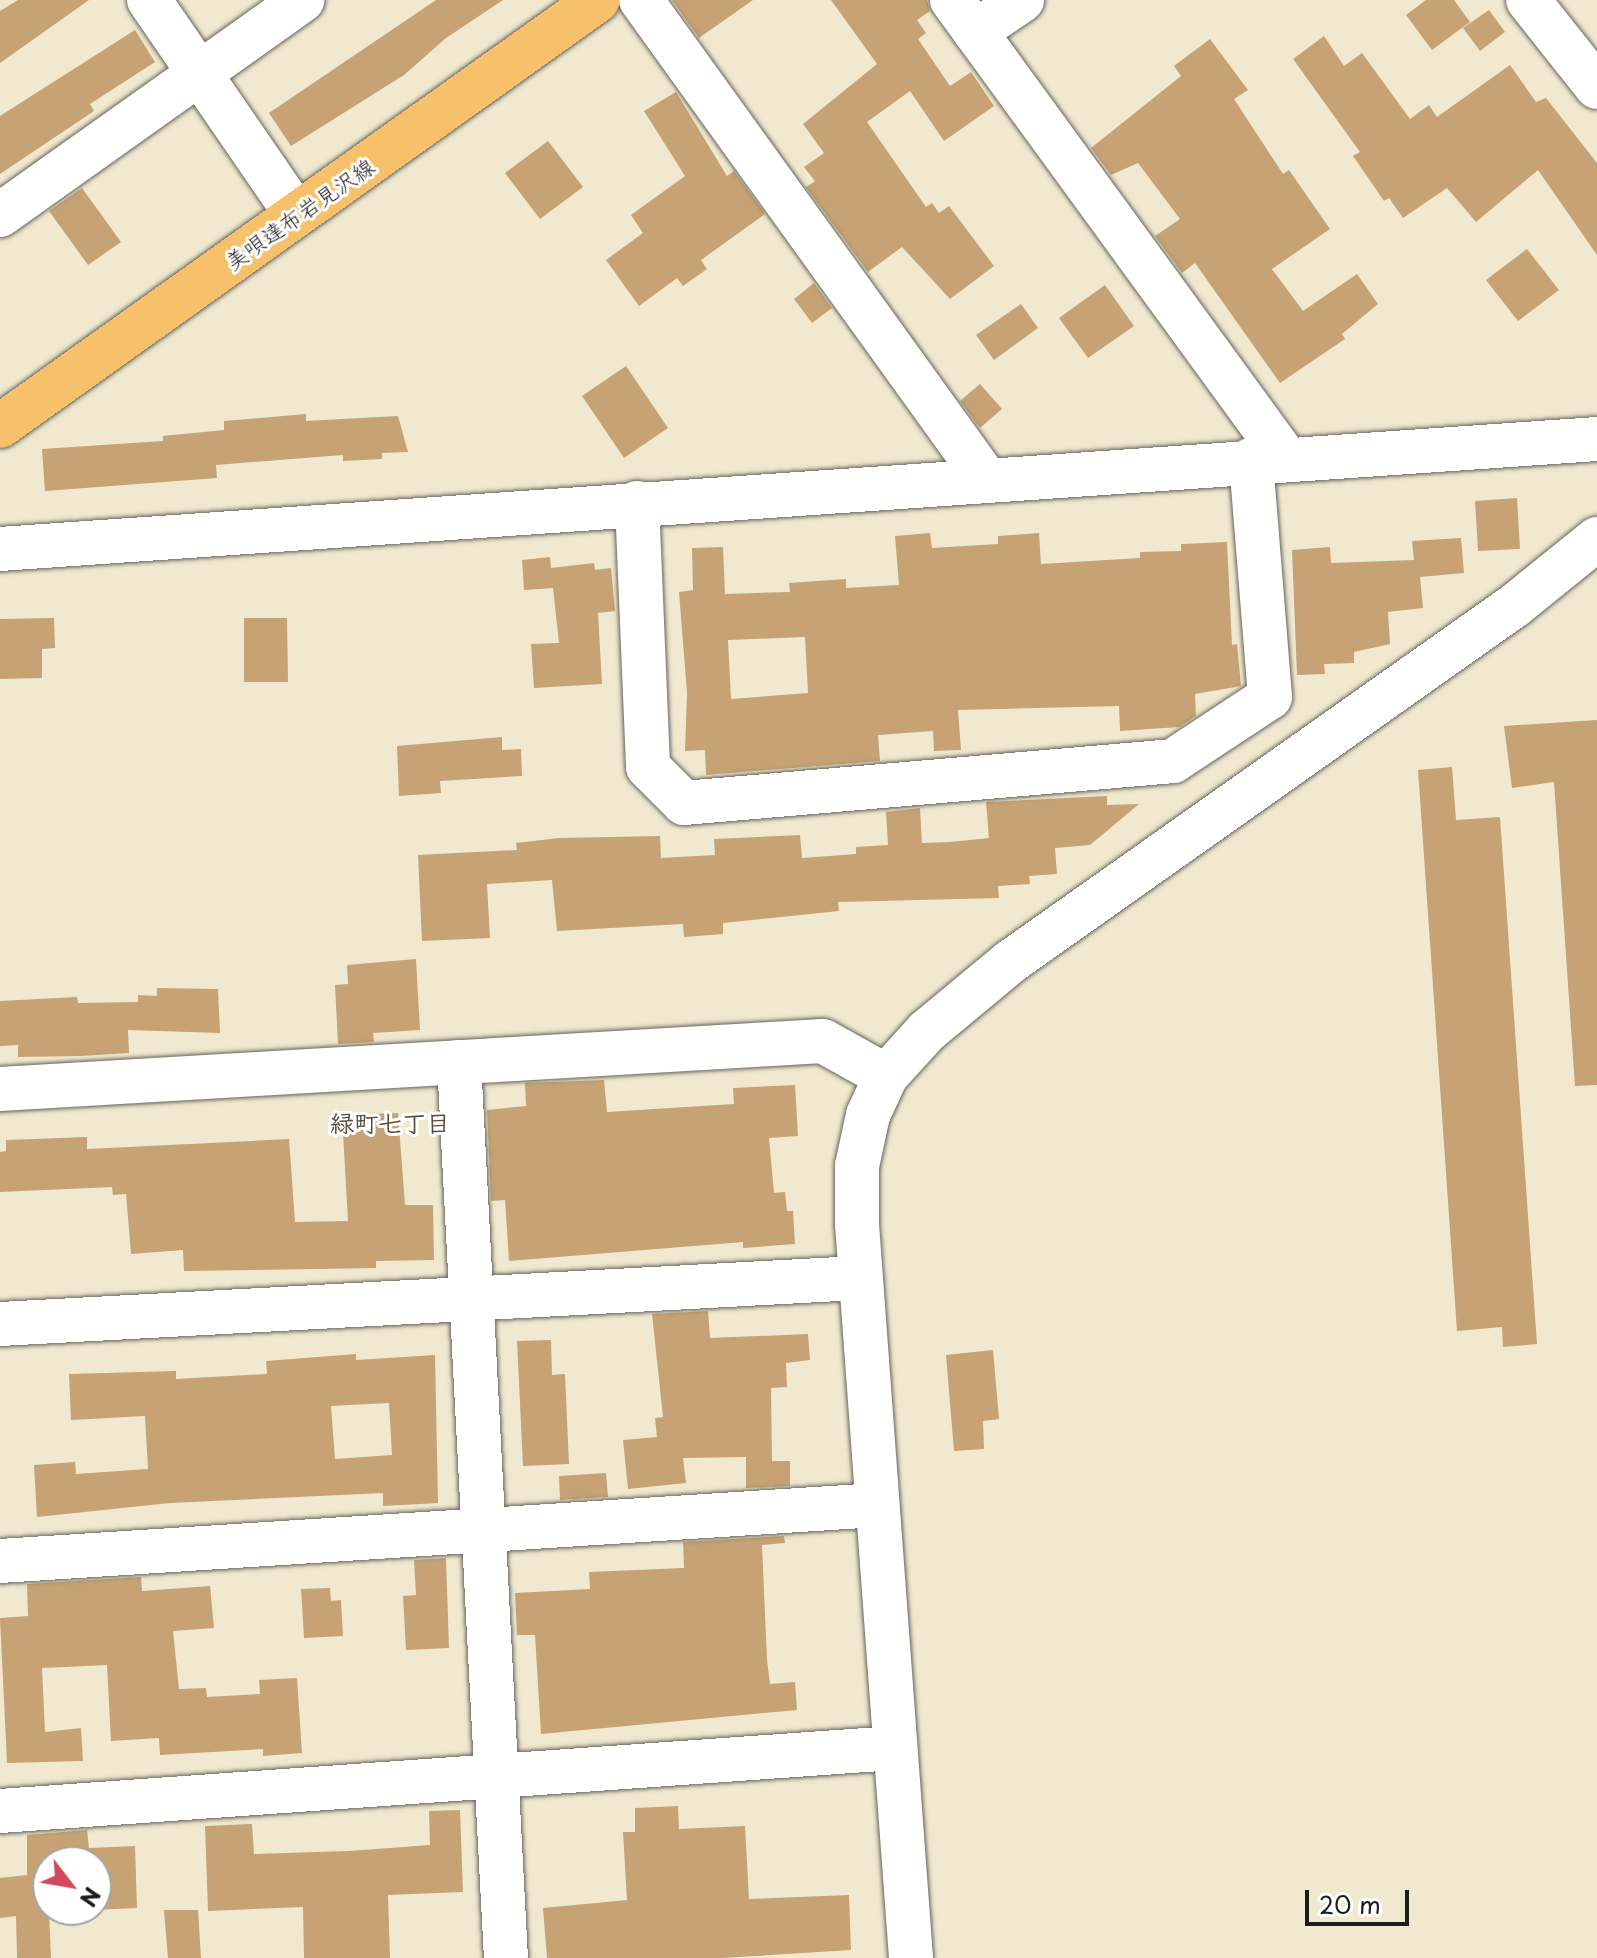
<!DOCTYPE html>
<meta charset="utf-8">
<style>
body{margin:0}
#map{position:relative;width:1597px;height:1958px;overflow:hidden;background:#f0e9d0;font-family:"Playpen Sans","Klee One",sans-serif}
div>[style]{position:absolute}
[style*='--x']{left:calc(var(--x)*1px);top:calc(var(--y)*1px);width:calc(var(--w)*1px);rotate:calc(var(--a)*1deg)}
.building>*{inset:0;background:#c6a274}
.roads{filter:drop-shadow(0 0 2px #66645b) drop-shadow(0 0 2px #66645b)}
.minor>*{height:44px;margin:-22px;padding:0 22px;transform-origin:22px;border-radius:22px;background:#fff}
.major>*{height:44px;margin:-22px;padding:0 22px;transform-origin:22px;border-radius:22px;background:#f7c06b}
span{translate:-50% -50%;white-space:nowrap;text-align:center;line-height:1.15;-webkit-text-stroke:6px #fff;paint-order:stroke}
.street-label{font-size:22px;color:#1c1c1c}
.neighbourhood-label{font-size:24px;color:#584b3b;font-weight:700}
.north{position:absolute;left:32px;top:1846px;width:80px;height:80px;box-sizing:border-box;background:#fff;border:2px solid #a4a4a4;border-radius:50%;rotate:121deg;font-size:22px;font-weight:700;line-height:32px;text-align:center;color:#1c1c1c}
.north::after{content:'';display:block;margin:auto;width:28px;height:36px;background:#d1495b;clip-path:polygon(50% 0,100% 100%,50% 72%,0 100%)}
.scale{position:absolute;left:1305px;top:1890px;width:104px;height:36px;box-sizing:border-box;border:4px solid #1c1c1c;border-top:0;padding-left:10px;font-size:24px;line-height:28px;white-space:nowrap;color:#1c1c1c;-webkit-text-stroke:6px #fff;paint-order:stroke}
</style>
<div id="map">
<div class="building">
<i style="clip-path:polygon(18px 0,89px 0,0 63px,0 11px)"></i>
<i style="clip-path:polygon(436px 0,503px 0,446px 38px,404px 75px,291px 146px,269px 113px)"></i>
<i style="clip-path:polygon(672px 0,753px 0,699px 38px)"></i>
<i style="clip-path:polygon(831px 0,927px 0,930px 11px,917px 20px,926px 33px,918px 39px,950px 86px,971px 72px,994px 106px,944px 141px,910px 91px,867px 122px,926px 207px,932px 203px,939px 213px,949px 206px,994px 266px,950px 299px,902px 247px,868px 272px,806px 187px,815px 181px,804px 167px,824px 153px,803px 124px,877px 64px)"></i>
<i style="clip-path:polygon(1426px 0,1454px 0,1470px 22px,1432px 50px,1406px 15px)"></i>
<i style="clip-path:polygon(1489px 10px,1505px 32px,1480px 51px,1463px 28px)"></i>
<i style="clip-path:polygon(135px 30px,155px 62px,90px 104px,94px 111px,0 174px,0 116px)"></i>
<i style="clip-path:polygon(1324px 36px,1344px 66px,1362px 53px,1410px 119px,1429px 105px,1437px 117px,1510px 65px,1536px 102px,1546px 98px,1597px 163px,1597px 255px,1538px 170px,1476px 222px,1447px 188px,1403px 218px,1389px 198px,1384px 201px,1353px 156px,1360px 152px,1293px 59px)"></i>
<i style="clip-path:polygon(1210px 39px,1248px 90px,1234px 99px,1283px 174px,1289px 170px,1330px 229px,1272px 269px,1303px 311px,1357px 274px,1378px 304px,1342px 334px,1345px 339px,1280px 383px,1195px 263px,1182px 273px,1155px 236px,1180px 219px,1138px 163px,1111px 175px,1091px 148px,1181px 76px,1174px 66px)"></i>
<i style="clip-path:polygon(676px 92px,727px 176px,734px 171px,765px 214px,701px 260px,707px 269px,683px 286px,677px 278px,639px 306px,606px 260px,643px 233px,631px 215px,685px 176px,644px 111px)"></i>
<i style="clip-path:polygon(548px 141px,583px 187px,540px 219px,505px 173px)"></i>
<i style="clip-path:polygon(82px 188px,121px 242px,88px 265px,49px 211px)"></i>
<i style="clip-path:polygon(1527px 249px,1559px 290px,1518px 321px,1486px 280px)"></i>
<i style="clip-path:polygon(814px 283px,832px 308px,812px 323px,794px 299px)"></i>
<i style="clip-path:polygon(1105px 285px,1134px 326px,1088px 358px,1059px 318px)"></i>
<i style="clip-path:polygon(1021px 304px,1038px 328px,994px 360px,976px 335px)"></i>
<i style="clip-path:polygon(626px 366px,668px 428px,624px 458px,582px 396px)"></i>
<i style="clip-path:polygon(980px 384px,1002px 409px,980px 428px,960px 401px)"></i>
<i style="clip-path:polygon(306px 414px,306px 421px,398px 416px,408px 452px,382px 453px,382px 459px,343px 461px,343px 455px,216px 465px,217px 478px,45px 491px,42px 449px,163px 441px,163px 436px,224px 430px,224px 421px)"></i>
<i style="clip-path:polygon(1517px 498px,1520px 549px,1478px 551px,1475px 501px)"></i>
<i style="clip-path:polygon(evenodd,930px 533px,932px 548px,998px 544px,998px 536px,1039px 533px,1041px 564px,1140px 558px,1140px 552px,1181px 551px,1181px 544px,1227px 542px,1232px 645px,1237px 644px,1241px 686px,1195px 694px,1196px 716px,1179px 727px,1120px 731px,1119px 706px,958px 710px,961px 750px,934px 751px,933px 731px,878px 735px,880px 761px,706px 775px,705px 750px,685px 751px,687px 693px,679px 592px,693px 590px,692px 548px,723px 547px,725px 594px,790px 592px,789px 583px,846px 579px,846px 588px,899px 585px,895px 536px,930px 533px,805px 637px,808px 693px,731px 699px,728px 640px,805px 637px)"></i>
<i style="clip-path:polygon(1461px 538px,1464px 573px,1420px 577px,1423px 608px,1388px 612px,1390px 644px,1354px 652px,1354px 663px,1324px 664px,1325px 674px,1297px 675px,1292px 550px,1330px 547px,1331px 563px,1414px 560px,1412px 541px)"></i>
<i style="clip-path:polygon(550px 557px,551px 568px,594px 563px,595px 570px,611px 568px,615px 611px,598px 613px,602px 684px,534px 688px,531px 644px,559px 643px,553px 588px,524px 590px,522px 560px)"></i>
<i style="clip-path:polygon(54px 618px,55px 648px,42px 649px,42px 678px,0 679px,0 619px)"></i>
<i style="clip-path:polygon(244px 618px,287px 618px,288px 682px,244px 682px)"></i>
<i style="clip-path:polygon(1597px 720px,1597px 1085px,1575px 1086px,1554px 782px,1512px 788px,1504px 726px)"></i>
<i style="clip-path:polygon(502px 737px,502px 750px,521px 749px,522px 776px,440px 781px,441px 793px,399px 796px,397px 746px)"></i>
<i style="clip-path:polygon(1452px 767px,1456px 820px,1500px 817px,1537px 1344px,1503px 1347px,1502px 1327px,1457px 1331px,1418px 770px)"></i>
<i style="clip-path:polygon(1107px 796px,1107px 805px,1139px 804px,1090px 845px,1055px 848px,1057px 874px,1029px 876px,1030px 884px,998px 886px,999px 898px,838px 902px,839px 911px,723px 923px,723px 934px,684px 937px,683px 924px,557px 931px,552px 880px,487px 884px,490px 938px,422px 941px,418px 855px,517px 850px,516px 843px,559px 838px,660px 836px,661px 858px,715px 855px,714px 839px,800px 835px,802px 858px,856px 854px,856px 847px,888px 845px,886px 812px,920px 808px,922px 843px,950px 842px,989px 838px,986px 802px)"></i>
<i style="clip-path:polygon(416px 959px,420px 1030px,373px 1033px,374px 1042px,338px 1044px,335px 985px,348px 984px,347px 965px)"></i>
<i style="clip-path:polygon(157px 988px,218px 989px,220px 1033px,128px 1030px,129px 1053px,81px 1056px,18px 1057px,18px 1045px,0 1046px,0 1001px,77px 997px,78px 1003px,138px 1002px,138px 995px,157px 996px)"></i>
<i style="clip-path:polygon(604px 1080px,607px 1112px,734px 1104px,733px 1088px,795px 1085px,798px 1136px,769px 1138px,774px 1193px,785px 1192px,787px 1211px,793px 1211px,795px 1244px,743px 1248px,743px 1242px,509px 1261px,505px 1200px,491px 1201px,487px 1110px,526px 1106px,525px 1083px)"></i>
<i style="clip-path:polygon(398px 1113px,405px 1205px,433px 1205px,434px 1260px,376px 1261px,376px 1268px,184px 1271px,183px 1250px,131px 1254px,126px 1194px,113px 1195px,112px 1187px,0 1192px,0 1152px,6px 1151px,6px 1140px,87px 1137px,87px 1149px,289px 1139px,295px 1222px,348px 1221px,342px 1115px)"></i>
<i style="clip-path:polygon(708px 1311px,710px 1338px,808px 1334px,810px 1360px,786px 1363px,787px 1387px,771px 1388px,772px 1461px,790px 1461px,790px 1486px,746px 1488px,746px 1457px,683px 1458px,686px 1483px,628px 1489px,623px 1440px,657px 1437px,655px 1418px,663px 1417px,652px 1314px)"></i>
<i style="clip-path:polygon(551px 1340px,552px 1375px,565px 1374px,569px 1464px,523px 1466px,517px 1341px)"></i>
<i style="clip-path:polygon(993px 1350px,999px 1419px,983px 1421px,984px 1449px,954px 1451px,946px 1355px)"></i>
<i style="clip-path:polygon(evenodd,356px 1354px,356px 1360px,435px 1355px,438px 1503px,383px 1506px,383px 1493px,170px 1503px,37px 1517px,34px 1465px,75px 1462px,76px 1474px,148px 1469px,145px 1416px,71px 1420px,69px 1374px,176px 1371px,176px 1379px,267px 1374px,266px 1361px,356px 1354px,389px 1403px,392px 1455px,335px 1459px,331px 1406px,389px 1403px)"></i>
<i style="clip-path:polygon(606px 1473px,608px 1497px,560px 1500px,559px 1476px)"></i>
<i style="clip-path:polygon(784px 1536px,785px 1543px,762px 1545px,767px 1660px,770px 1684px,795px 1682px,797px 1710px,541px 1734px,535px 1635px,517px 1635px,515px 1593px,590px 1589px,589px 1572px,684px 1568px,683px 1542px)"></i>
<i style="clip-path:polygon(446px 1558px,449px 1648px,406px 1650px,403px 1596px,416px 1595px,414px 1560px)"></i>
<i style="clip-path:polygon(141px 1577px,142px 1591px,210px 1586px,214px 1628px,173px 1631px,179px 1689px,206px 1688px,207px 1697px,260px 1694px,259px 1680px,297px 1678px,302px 1753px,263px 1756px,263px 1749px,160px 1755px,159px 1738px,111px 1741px,107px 1665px,42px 1668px,45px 1732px,81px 1728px,83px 1761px,7px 1763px,0 1618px,28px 1616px,27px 1584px)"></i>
<i style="clip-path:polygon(330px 1588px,331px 1601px,341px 1600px,343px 1636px,304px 1638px,301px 1589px)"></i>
<i style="clip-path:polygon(678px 1806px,679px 1829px,745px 1826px,749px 1899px,849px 1895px,851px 1950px,722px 1958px,547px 1958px,543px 1908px,627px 1900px,623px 1832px,635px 1832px,635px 1808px)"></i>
<i style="clip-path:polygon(460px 1810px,463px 1892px,388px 1895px,390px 1958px,304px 1958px,303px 1907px,208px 1911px,205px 1826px,252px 1824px,254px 1854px,349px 1851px,430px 1845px,429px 1811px)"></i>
<i style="clip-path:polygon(evenodd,87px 1830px,89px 1848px,135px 1846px,137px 1908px,49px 1912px,51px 1958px,17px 1958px,16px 1916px,0 1918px,0 1878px,27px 1875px,27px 1835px,87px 1830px,48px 1862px,96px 1862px,96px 1910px,48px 1910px,48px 1862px)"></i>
<i style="clip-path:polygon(164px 1910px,198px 1910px,201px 1958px,168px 1958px)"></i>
</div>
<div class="roads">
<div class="minor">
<i style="--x:149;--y:0;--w:260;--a:55.5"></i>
<i style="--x:641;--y:0;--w:590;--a:54.24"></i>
<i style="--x:952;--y:0;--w:565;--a:53.92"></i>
<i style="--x:1528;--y:0;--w:111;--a:51.6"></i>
<i style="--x:975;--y:32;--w:57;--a:-34.2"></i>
<i style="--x:0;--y:215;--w:371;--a:-35.4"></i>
<i style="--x:637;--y:503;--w:264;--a:87.6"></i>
<i style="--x:648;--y:767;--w:51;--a:45"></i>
<i style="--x:684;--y:803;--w:491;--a:-4.9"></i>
<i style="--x:1173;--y:761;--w:116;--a:-33.4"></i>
<i style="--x:1270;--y:697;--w:238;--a:-94.6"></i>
<i style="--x:0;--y:549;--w:1601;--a:-3.94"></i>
<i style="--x:459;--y:1062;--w:897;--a:87"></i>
<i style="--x:0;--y:1089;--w:824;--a:-3.34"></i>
<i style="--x:823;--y:1041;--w:72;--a:29.1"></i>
<i style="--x:0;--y:1324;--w:860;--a:-3.07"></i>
<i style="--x:0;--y:1561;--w:879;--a:-3.65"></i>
<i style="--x:0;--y:1811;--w:897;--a:-4.03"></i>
<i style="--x:911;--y:1958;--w:736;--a:-94.21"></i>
<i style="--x:857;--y:1224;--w:58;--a:-90"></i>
<i style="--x:857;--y:1166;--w:52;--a:-77.8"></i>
<i style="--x:868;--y:1115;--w:43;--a:-65.2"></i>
<i style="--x:886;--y:1076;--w:61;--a:-47.7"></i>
<i style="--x:927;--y:1031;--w:108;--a:-39.7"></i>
<i style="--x:1010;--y:962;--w:617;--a:-35.24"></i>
<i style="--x:1514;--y:606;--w:107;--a:-38.9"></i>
</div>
<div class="major">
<i style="--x:0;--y:426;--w:734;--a:-35.47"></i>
</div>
</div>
<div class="street-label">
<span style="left:299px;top:213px;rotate:-35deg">美唄達布岩見沢線</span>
</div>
<div class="neighbourhood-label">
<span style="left:390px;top:1123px">緑町七丁目</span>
</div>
<div class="north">N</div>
<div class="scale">20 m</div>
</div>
